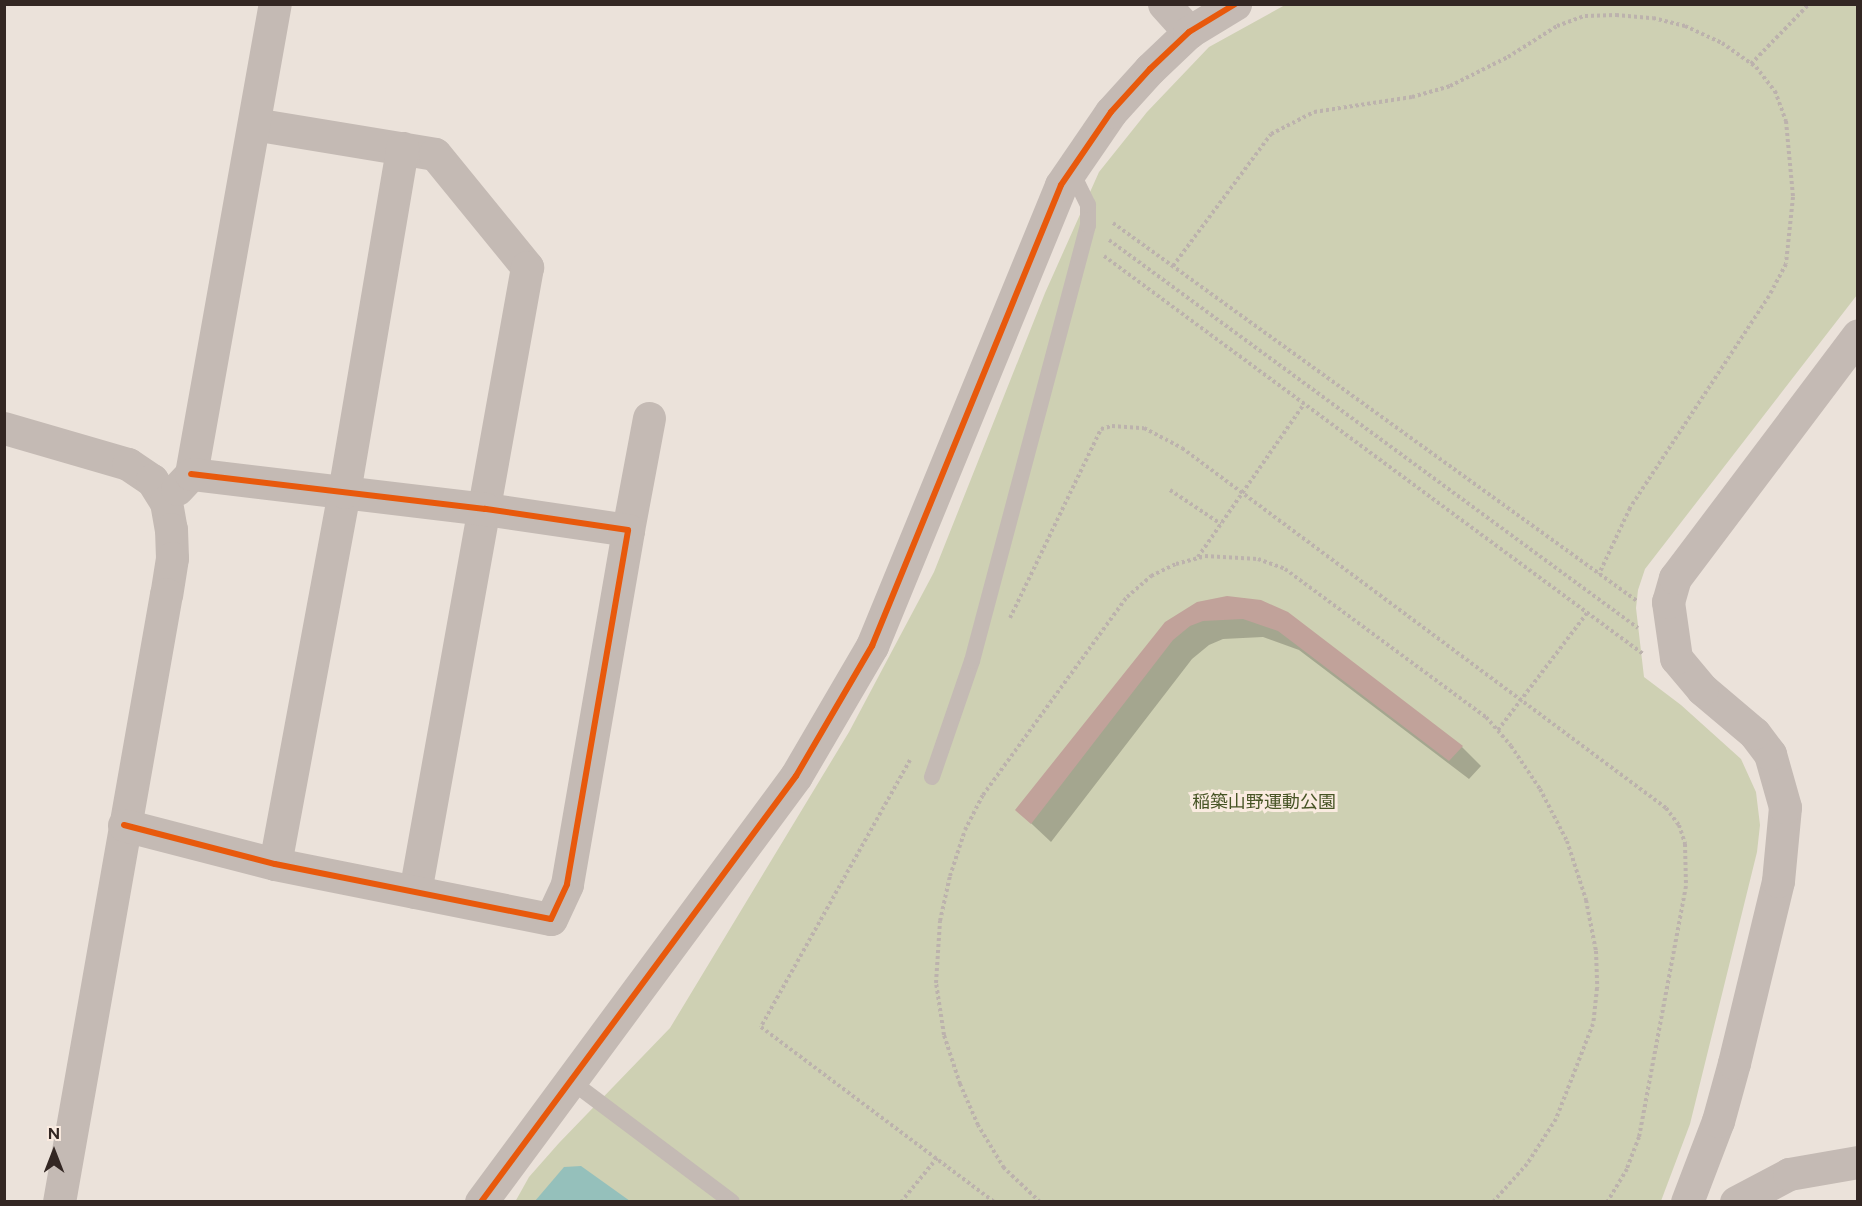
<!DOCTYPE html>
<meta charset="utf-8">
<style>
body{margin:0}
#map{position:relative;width:1862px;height:1206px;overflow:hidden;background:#ebe2da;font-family:Figtree,"Noto Sans JP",sans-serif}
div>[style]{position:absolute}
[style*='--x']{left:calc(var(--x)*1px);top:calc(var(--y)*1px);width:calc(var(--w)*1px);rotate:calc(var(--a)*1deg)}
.green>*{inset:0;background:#ced0b3}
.water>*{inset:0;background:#95c0bb}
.shadow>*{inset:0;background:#0003}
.building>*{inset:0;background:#c1a29a}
.path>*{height:4px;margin-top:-2px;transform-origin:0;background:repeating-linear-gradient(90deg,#bcb2ad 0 3px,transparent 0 6px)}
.service>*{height:16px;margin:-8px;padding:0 8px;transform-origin:8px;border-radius:8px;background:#c4bab4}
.minor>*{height:33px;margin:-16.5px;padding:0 16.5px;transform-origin:16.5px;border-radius:16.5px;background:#c4bab4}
.tertiary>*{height:33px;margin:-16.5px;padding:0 16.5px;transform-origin:16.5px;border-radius:16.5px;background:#c4bab4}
.cycleway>*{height:6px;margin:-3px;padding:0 3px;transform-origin:3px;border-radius:3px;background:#e8590c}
span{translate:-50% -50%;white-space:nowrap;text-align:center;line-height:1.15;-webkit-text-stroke:6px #faebe0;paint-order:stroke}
.park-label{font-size:18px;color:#475425}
.frame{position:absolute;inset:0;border:6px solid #332723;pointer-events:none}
.north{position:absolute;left:24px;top:1122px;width:60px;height:60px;-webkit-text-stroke:4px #faebe0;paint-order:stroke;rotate:0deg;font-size:16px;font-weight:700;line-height:24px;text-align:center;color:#332723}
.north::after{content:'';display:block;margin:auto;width:21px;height:27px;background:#332723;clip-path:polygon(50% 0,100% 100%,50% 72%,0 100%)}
</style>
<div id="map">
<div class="green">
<i style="clip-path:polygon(1285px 5px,1857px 5px,1857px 295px,1645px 569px,1638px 590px,1636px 608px,1644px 677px,1681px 705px,1741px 759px,1756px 792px,1760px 825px,1757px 852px,1690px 1124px,1661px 1201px,515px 1202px,529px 1177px,559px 1143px,670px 1028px,849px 732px,934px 572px,1045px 293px,1099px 172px,1147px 112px,1209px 47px)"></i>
</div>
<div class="water">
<i style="clip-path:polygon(581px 1166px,630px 1201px,535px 1201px,564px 1167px)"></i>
</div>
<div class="shadow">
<i style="clip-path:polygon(1244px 598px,1462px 747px,1481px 766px,1469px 779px,1299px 650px,1263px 637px,1223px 639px,1209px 645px,1192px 659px,1051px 842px,1017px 810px,1166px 623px)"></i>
</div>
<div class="building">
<i style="clip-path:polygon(1227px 596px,1261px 600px,1288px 612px,1463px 746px,1449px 761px,1278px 631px,1243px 619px,1203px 621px,1190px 626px,1173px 640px,1031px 824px,1015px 810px,1165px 622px,1197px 602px)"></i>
</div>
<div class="path">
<i style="--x:1751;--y:64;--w:83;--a:-46"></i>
<i style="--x:1113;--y:223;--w:646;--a:35.81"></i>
<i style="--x:1109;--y:240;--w:656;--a:36.26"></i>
<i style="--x:1104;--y:256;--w:670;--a:36.44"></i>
<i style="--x:1173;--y:266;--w:164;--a:-53.4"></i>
<i style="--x:1271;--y:134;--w:48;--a:-27.1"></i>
<i style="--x:1314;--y:112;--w:99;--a:-8.7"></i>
<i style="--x:1412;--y:97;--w:40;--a:-16"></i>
<i style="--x:1450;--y:86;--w:65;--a:-26.6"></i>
<i style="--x:1508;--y:57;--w:58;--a:-32.3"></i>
<i style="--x:1557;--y:26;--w:30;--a:-20"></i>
<i style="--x:1585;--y:16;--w:31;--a:-2"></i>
<i style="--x:1616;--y:15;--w:37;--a:5"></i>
<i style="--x:1653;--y:18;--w:33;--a:14"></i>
<i style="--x:1685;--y:26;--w:41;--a:24.7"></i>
<i style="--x:1722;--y:43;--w:42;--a:35.2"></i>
<i style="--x:1756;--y:67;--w:31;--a:52"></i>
<i style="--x:1775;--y:91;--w:32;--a:70"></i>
<i style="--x:1786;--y:121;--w:76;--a:84.7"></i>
<i style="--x:1793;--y:197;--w:67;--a:96"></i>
<i style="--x:1786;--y:264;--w:36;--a:118"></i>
<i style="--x:1769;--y:296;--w:254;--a:123.3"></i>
<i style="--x:1630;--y:508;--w:73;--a:115.2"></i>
<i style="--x:1170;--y:490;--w:61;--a:33.7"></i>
<i style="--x:1198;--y:557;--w:186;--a:-55.3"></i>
<i style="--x:1010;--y:618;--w:210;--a:-64.3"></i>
<i style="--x:1101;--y:429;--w:11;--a:-15"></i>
<i style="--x:1112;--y:426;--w:32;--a:4"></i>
<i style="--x:1144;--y:428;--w:43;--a:27.8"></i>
<i style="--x:1182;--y:448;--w:603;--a:36.64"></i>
<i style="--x:1666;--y:808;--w:21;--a:53"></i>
<i style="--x:1679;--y:825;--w:20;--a:72"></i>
<i style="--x:1685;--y:844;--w:42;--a:88.6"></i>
<i style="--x:1686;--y:886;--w:255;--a:100.6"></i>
<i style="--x:1639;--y:1137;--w:34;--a:111"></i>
<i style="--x:1627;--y:1169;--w:39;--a:121"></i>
<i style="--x:1498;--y:730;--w:147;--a:-52.7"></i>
<i style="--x:910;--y:760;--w:306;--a:119.2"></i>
<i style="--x:761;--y:1027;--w:291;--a:36.9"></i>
<i style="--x:901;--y:1202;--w:57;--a:-50.7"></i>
<i style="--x:1040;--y:1202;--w:50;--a:-136.6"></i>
<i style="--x:1004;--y:1168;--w:50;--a:-121.2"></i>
<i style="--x:978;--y:1125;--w:45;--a:-113.7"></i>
<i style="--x:960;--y:1084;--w:52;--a:-108.1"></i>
<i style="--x:944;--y:1035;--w:53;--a:-98.7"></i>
<i style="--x:936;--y:983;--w:62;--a:-86.3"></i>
<i style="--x:940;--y:921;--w:46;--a:-77.5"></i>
<i style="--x:950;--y:876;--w:48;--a:-71.9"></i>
<i style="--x:965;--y:830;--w:39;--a:-63"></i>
<i style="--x:983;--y:795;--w:245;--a:-54"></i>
<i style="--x:1127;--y:597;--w:32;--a:-41"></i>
<i style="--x:1151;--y:576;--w:28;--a:-26"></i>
<i style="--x:1176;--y:564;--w:30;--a:-15"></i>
<i style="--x:1205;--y:556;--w:53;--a:3.2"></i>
<i style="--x:1258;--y:559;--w:29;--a:20"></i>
<i style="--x:1285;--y:569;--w:250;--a:36.4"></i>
<i style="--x:1486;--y:717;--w:38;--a:49"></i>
<i style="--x:1511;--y:746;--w:52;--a:56"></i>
<i style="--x:1540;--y:789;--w:59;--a:62.6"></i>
<i style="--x:1567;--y:841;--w:62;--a:72.1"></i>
<i style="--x:1586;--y:900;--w:52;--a:78.9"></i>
<i style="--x:1596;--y:951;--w:37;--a:88"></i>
<i style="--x:1597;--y:988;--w:36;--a:96"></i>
<i style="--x:1593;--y:1024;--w:102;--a:111.3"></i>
<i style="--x:1556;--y:1119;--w:54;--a:122.8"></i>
<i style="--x:1527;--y:1164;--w:51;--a:131.8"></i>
</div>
<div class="service">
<i style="--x:932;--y:777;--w:123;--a:-71"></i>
<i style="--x:972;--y:661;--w:451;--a:-75.1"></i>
<i style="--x:1088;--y:225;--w:20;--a:-90"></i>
<i style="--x:1088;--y:205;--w:39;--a:-116"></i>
<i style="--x:571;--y:1081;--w:201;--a:36.9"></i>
</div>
<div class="minor">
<i style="--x:254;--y:124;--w:183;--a:9.4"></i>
<i style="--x:435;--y:154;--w:146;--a:50.8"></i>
<i style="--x:527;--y:267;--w:635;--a:100.16"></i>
<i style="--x:4;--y:428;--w:129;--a:16.2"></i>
<i style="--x:128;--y:464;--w:29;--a:34"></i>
<i style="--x:152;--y:480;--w:26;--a:58"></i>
<i style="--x:166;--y:502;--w:27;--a:80"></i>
<i style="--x:171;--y:529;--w:29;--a:88"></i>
<i style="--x:172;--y:558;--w:36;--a:99"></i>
<i style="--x:166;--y:594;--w:617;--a:99.98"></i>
<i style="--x:177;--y:489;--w:21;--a:-47"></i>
<i style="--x:191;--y:474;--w:477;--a:-79.9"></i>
<i style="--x:628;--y:530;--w:114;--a:-79.4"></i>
<i style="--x:124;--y:825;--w:156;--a:14.5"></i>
<i style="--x:275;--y:864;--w:281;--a:11.3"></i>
<i style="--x:551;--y:919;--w:38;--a:-65"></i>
<i style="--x:567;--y:884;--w:359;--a:-80.2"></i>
<i style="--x:628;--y:530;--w:145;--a:-171.6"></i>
<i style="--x:485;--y:509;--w:296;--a:-173.2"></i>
<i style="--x:275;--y:864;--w:378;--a:-79.5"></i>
<i style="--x:344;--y:492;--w:349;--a:-80.4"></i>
<i style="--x:1736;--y:1202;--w:60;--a:-27.8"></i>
<i style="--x:1789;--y:1174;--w:70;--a:-9.9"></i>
</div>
<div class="tertiary">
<i style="--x:1164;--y:4;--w:38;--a:48"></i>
<i style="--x:481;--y:1202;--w:530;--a:-53.52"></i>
<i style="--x:796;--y:776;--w:151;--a:-59.7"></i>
<i style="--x:872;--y:646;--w:498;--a:-67.7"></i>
<i style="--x:1061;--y:185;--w:88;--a:-55.6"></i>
<i style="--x:1111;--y:112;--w:58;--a:-47.8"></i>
<i style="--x:1150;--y:69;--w:54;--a:-43.5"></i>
<i style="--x:1189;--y:32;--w:54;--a:-31.3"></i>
<i style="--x:1687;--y:1202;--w:87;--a:-69.1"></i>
<i style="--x:1718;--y:1121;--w:60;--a:-74.6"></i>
<i style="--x:1734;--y:1063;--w:187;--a:-76.4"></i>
<i style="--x:1778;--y:881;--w:74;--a:-84.6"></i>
<i style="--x:1785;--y:807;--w:55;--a:-105.8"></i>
<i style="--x:1770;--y:754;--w:26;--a:-127"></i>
<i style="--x:1754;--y:733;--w:68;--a:-139.8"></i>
<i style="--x:1702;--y:689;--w:40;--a:-130"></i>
<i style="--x:1676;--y:658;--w:57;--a:-98.1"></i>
<i style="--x:1668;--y:602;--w:25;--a:-74"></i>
<i style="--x:1675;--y:578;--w:304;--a:-53"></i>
</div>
<div class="cycleway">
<i style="--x:124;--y:825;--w:156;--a:14.5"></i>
<i style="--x:275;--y:864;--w:281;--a:11.3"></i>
<i style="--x:551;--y:919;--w:38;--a:-65"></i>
<i style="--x:567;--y:884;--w:359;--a:-80.2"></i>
<i style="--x:628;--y:530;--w:145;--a:-171.6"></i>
<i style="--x:485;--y:509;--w:296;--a:-173.2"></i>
<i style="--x:481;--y:1202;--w:530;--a:-53.52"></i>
<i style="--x:796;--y:776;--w:151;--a:-59.7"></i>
<i style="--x:872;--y:646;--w:498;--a:-67.7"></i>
<i style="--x:1061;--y:185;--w:88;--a:-55.6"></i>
<i style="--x:1111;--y:112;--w:58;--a:-47.8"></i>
<i style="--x:1150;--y:69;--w:54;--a:-43.5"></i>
<i style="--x:1189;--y:32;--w:54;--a:-31.3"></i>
</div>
<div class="park-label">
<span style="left:1264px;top:802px">稲築山野運動公園</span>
</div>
<div class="frame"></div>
<div class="north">N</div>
</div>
